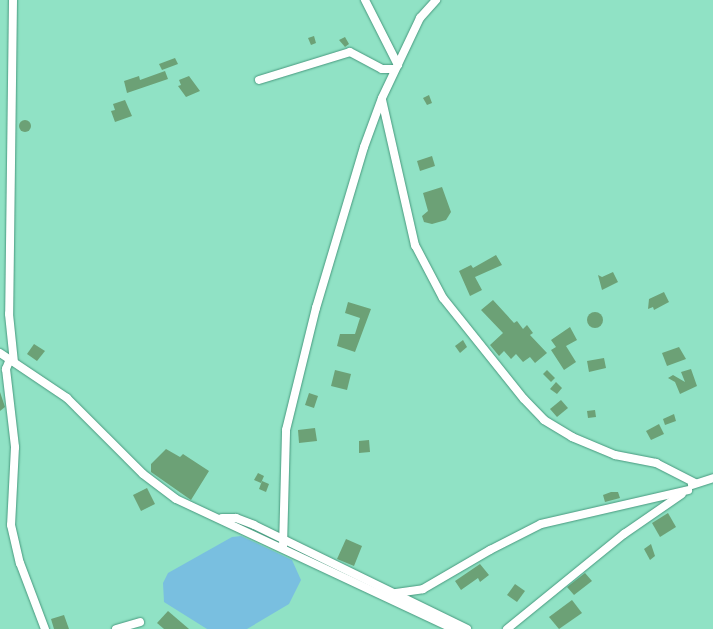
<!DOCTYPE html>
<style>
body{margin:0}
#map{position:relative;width:713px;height:629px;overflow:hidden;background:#90e2c5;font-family:Roboto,sans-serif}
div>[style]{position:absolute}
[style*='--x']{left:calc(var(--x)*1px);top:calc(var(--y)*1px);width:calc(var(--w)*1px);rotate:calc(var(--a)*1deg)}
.water>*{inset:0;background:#79bfe0}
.building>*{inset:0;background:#6ca176}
.round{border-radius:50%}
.roads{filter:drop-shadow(0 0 1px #47997e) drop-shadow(0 0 1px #47997e)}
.minor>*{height:8px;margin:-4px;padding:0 4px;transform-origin:4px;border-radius:4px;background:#fff}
span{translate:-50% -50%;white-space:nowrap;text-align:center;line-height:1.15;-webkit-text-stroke:4px #90e2c5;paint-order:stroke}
</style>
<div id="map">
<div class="water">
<i style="clip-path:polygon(241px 536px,292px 560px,301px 580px,289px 604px,247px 629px,207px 629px,164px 602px,163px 583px,168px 573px,232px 537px)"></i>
</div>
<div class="building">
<i style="clip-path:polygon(314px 36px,316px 43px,311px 45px,308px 38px)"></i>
<i style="clip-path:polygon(345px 37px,349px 44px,345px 47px,339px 40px)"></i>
<i style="clip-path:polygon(175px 58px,178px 64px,162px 70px,159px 64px)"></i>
<i style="clip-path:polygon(165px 71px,168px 79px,127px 93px,124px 81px,139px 76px,140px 80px)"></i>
<i style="clip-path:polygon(189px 76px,200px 91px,186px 97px,178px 86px,181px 85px,179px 80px)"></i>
<i style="clip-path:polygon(429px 95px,432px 103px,427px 105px,423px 98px)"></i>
<i style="clip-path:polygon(125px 100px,132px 116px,115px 122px,111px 111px,115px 110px,113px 104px)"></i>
<i class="round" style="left:19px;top:120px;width:12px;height:12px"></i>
<i style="clip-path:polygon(432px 156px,435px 166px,420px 171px,417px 161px)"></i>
<i style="clip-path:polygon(442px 187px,451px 212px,446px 220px,432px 224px,424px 222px,422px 216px,428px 211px,423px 193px)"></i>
<i style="clip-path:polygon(496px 255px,502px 265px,475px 277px,482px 290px,470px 296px,459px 271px,471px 265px,473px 268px)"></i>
<i style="clip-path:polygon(613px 272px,618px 282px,602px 290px,598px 275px,602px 277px)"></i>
<i style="clip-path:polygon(664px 292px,669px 302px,654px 310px,653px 307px,648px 309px,649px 299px)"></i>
<i style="clip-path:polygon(493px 300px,514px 323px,517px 321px,523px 329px,527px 325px,533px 333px,530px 335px,547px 353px,535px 363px,530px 357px,523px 362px,516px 354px,511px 359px,504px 351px,499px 356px,490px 345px,503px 333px,481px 310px)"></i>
<i style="clip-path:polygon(348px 302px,371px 309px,355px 352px,337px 346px,340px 334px,355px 334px,360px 318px,345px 313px)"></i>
<i class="round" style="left:587px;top:312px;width:16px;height:16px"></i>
<i style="clip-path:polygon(570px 327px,577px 340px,566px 346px,576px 362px,564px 370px,551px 350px,556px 347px,551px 340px)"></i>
<i style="clip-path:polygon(463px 340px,467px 347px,460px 353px,455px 346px)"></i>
<i style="clip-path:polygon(34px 344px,45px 351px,37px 361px,27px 354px)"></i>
<i style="clip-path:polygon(679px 347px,686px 359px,667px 366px,662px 353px)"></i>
<i style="clip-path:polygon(604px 358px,606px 368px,589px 372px,587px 361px)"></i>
<i style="clip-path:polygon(691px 369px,697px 386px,680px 394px,675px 382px,668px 378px,673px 375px,685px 382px,681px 372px)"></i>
<i style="clip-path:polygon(335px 370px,351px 374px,347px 390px,331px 386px)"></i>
<i style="clip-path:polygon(547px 370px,555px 378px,551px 382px,543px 374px)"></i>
<i style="clip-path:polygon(556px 382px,562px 388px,557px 394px,550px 389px)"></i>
<i style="clip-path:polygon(0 392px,5px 407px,0 411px)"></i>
<i style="clip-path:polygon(309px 393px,318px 396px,314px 408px,305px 405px)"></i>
<i style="clip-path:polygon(561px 400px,568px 408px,557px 417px,550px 409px)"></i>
<i style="clip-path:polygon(595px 410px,596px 417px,588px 418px,587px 411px)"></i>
<i style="clip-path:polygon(674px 414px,676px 421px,665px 425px,663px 419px)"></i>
<i style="clip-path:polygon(659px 424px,664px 434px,651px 440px,646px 431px)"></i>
<i style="clip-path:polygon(315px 428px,317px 441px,299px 443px,298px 430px)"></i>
<i style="clip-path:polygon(369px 440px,370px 452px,359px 453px,359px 441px)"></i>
<i style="clip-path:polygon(166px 449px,180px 457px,183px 454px,209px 471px,191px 500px,151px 472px,151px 464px)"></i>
<i style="clip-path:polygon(258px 473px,264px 476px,261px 483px,254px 480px)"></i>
<i style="clip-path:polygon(262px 481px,269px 484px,266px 492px,259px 489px)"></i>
<i style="clip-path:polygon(147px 488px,155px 504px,141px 511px,133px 495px)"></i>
<i style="clip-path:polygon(611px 492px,618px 492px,620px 498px,605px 502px,603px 495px)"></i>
<i style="clip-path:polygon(668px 513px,676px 527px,660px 537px,652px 523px)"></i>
<i style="clip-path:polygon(346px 539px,362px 546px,354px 566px,337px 559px)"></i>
<i style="clip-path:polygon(651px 544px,655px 556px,650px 560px,644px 549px)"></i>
<i style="clip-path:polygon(480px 564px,489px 575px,480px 582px,478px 578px,461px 590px,455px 581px)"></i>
<i style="clip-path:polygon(585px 573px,592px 581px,574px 595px,567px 587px)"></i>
<i style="clip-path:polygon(515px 584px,525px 591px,517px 602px,507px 595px)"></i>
<i style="clip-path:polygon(572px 600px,582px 613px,559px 629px,549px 617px)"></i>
<i style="clip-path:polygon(168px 611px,189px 629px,164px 629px,157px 623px)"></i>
<i style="clip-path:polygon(64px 615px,69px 629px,54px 629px,51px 619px)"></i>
</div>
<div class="roads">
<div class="minor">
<i style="--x:13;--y:0;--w:314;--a:90.7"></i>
<i style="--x:9;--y:314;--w:48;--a:84.1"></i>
<i style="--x:365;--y:0;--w:73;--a:63.1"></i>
<i style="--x:259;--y:80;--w:95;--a:-17.1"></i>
<i style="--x:350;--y:52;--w:36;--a:28"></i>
<i style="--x:382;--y:69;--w:12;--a:0"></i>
<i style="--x:382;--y:100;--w:149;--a:77.2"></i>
<i style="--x:415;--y:245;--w:60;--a:62.2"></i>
<i style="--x:443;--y:298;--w:129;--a:51.3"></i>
<i style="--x:524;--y:399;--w:29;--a:46"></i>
<i style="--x:544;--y:420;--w:33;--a:31"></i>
<i style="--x:572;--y:437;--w:47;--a:22.7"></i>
<i style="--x:615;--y:455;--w:42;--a:11"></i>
<i style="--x:656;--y:463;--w:44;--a:27.1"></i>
<i style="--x:0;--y:353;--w:81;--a:33.9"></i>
<i style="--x:67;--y:398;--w:107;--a:45"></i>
<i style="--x:143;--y:474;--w:41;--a:37.1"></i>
<i style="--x:176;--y:499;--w:307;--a:25.1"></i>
<i style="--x:10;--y:359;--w:11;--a:112"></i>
<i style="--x:6;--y:369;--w:79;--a:83.4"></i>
<i style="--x:15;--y:447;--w:78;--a:92.9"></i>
<i style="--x:11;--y:525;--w:39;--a:77"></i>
<i style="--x:20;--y:563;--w:71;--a:69.3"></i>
<i style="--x:692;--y:485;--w:22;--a:-18"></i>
<i style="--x:222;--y:518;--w:14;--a:0"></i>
<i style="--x:236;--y:518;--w:19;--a:21"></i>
<i style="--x:254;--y:525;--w:237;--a:26"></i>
<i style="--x:283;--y:547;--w:117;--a:-88.5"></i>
<i style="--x:286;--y:430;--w:126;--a:-76.2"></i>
<i style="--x:316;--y:308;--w:168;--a:-73.4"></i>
<i style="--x:364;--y:147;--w:52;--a:-69.8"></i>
<i style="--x:382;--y:98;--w:89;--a:-64.6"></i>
<i style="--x:420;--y:18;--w:24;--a:-48"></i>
<i style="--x:396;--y:593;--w:27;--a:-8"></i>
<i style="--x:423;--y:589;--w:78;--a:-30.2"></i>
<i style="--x:490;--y:550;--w:57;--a:-27"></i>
<i style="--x:541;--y:524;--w:151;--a:-13"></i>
<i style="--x:116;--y:629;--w:25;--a:-16"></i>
<i style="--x:507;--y:629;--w:151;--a:-39.1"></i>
<i style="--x:624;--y:534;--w:70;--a:-34.6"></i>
</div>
</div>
</div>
